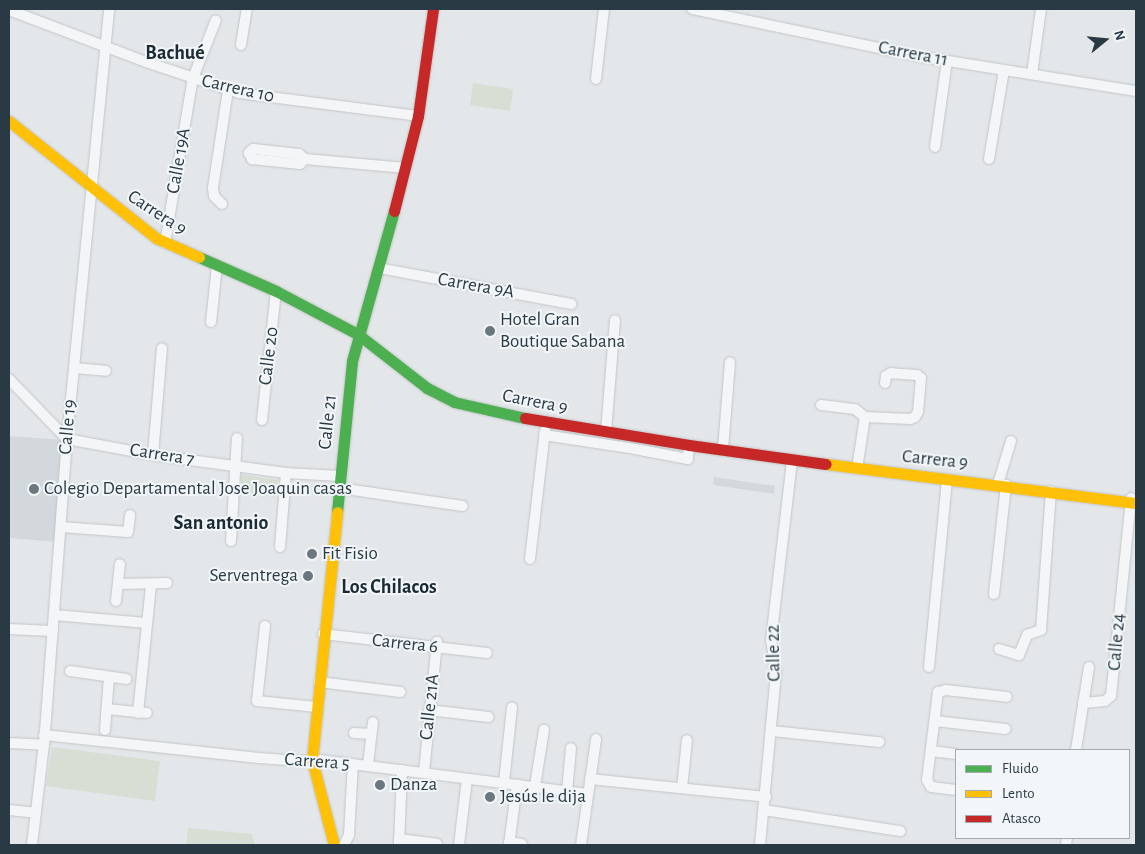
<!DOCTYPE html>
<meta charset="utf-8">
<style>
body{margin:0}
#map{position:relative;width:1145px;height:854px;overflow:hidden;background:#e4e7e9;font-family:"Alegreya Sans",sans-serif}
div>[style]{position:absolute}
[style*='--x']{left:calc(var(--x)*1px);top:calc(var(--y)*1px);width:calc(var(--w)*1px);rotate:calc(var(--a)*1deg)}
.built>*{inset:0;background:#d2d8dc}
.green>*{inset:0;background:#d7ded4}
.roads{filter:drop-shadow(0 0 1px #c2c5c7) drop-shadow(0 0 1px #c2c5c7)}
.street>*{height:10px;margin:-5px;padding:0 5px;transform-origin:5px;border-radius:5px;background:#f3f5f6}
.fast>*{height:11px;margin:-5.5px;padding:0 5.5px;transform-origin:5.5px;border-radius:5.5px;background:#4caf50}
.slow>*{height:11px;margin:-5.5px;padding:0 5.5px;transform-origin:5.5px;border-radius:5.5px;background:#ffc107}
.jam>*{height:11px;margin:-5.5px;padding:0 5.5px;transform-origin:5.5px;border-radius:5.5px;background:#c62828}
.dots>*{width:14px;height:14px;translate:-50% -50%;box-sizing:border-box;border:2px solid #f2f6f8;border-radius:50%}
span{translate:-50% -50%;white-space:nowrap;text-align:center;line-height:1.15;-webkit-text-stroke:4px #f2f6f8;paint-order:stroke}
.street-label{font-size:19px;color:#293a44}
.poi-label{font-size:19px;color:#293a44}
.left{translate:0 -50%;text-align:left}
.right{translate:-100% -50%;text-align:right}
.neighbourhood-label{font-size:20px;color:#1b2b35;font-weight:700}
.frame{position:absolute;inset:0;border:10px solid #293a44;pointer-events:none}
.legend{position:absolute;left:955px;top:749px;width:175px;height:90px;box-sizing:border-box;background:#f2f6f8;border:1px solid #a2abb0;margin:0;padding:6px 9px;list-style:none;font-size:15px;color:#293a44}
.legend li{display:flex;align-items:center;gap:10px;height:25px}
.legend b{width:25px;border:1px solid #a2abb0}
.north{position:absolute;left:1080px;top:15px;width:50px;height:50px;-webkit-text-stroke:4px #f2f6f8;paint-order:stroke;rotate:73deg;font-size:14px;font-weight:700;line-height:20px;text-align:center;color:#293a44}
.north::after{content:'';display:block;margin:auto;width:18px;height:22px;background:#293a44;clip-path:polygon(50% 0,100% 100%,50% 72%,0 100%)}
</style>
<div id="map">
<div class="built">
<i style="clip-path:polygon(9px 436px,63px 440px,56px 542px,9px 538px)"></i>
<i style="clip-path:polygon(714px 477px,775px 486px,774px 494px,713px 485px)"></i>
</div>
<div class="green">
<i style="clip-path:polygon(473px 83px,513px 89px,510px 111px,470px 105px)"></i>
<i style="clip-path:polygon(241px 475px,278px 480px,275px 497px,241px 492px)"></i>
<i style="clip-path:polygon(52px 747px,160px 761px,155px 801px,46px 786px)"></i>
<i style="clip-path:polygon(188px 828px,252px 834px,255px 845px,186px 845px)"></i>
</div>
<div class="roads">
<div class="street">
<i style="--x:692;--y:9;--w:230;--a:11.8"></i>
<i style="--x:917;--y:56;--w:222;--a:9.1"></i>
<i style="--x:9;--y:10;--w:147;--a:20.8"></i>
<i style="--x:146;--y:62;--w:98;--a:18.4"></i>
<i style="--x:239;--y:93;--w:180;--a:7.3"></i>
<i style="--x:241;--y:45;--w:36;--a:-81"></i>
<i style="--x:1032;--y:74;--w:66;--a:-82.1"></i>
<i style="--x:596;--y:79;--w:70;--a:-83.5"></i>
<i style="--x:935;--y:147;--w:87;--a:-82.1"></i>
<i style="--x:305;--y:159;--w:8;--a:-140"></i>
<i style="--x:299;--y:154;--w:46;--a:-173.8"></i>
<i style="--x:253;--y:149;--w:6;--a:135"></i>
<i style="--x:249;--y:153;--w:7;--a:63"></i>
<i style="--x:252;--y:159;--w:48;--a:5.9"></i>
<i style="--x:300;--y:164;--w:7;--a:-45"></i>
<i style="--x:305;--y:159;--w:101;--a:5.1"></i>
<i style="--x:989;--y:159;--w:90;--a:-80.4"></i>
<i style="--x:222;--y:204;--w:11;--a:-135"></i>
<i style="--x:214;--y:196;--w:8;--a:-97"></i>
<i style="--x:213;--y:188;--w:99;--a:-81.3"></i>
<i style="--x:165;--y:243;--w:167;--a:-80.4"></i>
<i style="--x:193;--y:78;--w:62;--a:-68.4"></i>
<i style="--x:379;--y:268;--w:196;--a:10.6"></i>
<i style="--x:211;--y:322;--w:56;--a:-83.9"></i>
<i style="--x:74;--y:368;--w:32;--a:5"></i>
<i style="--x:9;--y:379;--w:83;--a:46"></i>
<i style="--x:67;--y:439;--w:87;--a:10.5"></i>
<i style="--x:153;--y:455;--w:134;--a:7.7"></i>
<i style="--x:286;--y:473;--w:54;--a:3.2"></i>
<i style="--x:821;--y:405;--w:34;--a:7"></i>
<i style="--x:855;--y:409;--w:13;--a:39"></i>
<i style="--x:865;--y:417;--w:45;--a:2.5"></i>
<i style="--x:910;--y:419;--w:5;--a:-22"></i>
<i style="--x:915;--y:417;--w:6;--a:-59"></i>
<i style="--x:918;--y:412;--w:34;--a:-85"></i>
<i style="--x:921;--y:378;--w:5;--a:-143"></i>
<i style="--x:917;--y:375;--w:26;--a:-176"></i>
<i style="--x:891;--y:373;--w:6;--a:149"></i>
<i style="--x:886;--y:376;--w:7;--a:98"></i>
<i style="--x:262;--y:420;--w:130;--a:-83.8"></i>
<i style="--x:606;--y:432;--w:112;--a:-85.4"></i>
<i style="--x:544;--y:435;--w:92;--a:8.7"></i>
<i style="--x:635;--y:449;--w:54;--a:10.7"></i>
<i style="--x:688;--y:459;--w:14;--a:-86"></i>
<i style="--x:723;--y:449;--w:87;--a:-85.4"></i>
<i style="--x:153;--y:455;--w:107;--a:-85.2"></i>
<i style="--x:857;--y:469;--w:53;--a:-81.3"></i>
<i style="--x:998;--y:484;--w:45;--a:-73.2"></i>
<i style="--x:339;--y:488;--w:125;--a:8.3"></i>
<i style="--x:61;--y:527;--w:67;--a:4.3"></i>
<i style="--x:128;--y:532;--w:17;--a:-83"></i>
<i style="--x:231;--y:541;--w:103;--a:-86.7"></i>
<i style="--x:280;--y:547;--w:74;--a:-85.4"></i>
<i style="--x:530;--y:559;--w:129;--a:-83.3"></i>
<i style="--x:118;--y:584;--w:49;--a:-1.2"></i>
<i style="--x:994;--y:594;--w:110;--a:-83.7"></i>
<i style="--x:116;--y:601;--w:37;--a:-84"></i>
<i style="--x:54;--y:615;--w:93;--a:4.9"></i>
<i style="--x:265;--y:626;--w:75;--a:96.1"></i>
<i style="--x:257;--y:701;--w:60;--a:5.7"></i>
<i style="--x:9;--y:629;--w:44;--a:2.6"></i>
<i style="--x:323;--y:634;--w:165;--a:6.6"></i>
<i style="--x:999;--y:649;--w:21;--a:17"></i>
<i style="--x:1019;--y:655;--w:22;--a:-68"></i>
<i style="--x:1027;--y:635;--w:15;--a:-20"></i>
<i style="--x:1041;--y:630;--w:139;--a:-85.9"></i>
<i style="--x:929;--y:667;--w:189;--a:-84.5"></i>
<i style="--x:70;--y:671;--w:57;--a:8.1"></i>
<i style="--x:319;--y:682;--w:82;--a:7"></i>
<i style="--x:1083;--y:703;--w:22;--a:-5"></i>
<i style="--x:1105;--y:701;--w:8;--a:-40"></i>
<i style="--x:1111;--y:696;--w:199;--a:-84.2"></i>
<i style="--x:107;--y:709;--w:40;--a:5.7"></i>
<i style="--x:429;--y:710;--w:60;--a:6.7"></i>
<i style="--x:138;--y:713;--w:130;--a:-84.2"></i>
<i style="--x:935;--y:721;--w:71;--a:6.4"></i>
<i style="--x:105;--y:730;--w:53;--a:-85.7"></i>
<i style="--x:772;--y:731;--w:108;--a:5.9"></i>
<i style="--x:354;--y:733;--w:17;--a:3"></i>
<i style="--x:44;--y:735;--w:216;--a:6.1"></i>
<i style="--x:259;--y:758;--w:40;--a:4.3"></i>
<i style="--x:299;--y:761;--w:21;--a:-3"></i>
<i style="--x:320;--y:760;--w:270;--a:7.2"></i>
<i style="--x:9;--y:743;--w:35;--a:3"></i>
<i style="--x:1076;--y:750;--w:84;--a:-81.1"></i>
<i style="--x:931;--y:751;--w:25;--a:7"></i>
<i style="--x:368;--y:765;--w:43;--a:-83.4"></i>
<i style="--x:424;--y:772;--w:131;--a:-84.3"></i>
<i style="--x:590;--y:779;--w:177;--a:5.8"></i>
<i style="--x:504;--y:782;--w:75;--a:-83.9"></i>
<i style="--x:535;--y:786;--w:57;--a:-80.9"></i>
<i style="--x:682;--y:788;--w:48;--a:-84.1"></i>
<i style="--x:956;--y:790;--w:25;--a:-173"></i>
<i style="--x:931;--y:787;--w:8;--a:-120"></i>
<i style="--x:927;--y:780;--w:89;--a:-82.9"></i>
<i style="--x:938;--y:692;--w:8;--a:-14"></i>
<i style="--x:946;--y:690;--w:61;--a:6.5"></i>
<i style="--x:567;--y:792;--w:44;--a:-84.8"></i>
<i style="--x:9;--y:810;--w:27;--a:6"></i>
<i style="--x:764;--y:810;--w:138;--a:8.8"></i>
<i style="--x:399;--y:839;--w:38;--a:7"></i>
<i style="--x:509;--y:842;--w:13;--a:9"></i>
<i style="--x:32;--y:845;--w:101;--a:-83.2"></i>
<i style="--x:44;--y:745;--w:307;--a:-85.7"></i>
<i style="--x:67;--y:439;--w:432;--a:-84.4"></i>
<i style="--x:344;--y:845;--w:11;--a:-63"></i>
<i style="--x:349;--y:835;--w:71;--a:-86.8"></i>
<i style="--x:399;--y:845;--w:75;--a:-87.7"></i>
<i style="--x:459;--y:845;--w:66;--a:-83.1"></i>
<i style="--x:509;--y:845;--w:61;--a:-82.4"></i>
<i style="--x:581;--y:845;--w:107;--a:-81.9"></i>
<i style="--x:760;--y:845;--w:172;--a:-84.7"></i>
<i style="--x:776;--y:674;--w:34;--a:-98"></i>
<i style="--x:771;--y:640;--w:181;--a:-83.3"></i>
<i style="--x:1066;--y:845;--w:7;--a:-82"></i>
</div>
<div class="fast">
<i style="--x:199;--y:257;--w:84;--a:23.8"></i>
<i style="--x:276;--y:291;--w:94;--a:27.9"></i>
<i style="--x:359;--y:335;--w:86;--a:37.9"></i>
<i style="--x:427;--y:388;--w:30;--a:27"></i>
<i style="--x:454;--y:402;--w:73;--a:12.7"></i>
<i style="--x:337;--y:512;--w:152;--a:-84.3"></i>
<i style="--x:352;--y:361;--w:156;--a:-74.4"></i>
</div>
<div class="slow">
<i style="--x:9;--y:121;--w:188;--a:38.5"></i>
<i style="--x:156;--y:238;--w:47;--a:23.8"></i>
<i style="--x:826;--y:464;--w:312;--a:7.2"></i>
<i style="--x:334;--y:845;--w:88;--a:-104.5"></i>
<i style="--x:312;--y:760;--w:249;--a:-84.2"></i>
</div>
<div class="jam">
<i style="--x:394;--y:211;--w:98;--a:-75.8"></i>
<i style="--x:418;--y:116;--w:108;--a:-82"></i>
<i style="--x:525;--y:418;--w:166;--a:9.3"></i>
<i style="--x:689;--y:445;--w:138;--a:7.9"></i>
</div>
</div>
<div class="dots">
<i style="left:490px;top:331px;background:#6a777e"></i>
<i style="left:34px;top:489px;background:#6a777e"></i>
<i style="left:312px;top:554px;background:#6a777e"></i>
<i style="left:308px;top:576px;background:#6a777e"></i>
<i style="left:380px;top:785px;background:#6a777e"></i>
<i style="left:490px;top:797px;background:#6a777e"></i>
</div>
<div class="street-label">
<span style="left:913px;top:54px;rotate:11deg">Carrera 11</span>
<span style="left:238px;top:89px;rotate:13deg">Carrera 10</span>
<span style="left:179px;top:161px;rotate:-80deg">Calle 19A</span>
<span style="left:157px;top:213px;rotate:33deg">Carrera 9</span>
<span style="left:476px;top:286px;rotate:10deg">Carrera 9A</span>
<span style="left:269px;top:356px;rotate:-83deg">Calle 20</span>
<span style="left:535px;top:402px;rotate:11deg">Carrera 9</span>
<span style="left:328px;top:422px;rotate:-84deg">Calle 21</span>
<span style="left:68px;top:427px;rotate:-85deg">Calle 19</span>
<span style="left:162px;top:455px;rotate:9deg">Carrera 7</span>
<span style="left:935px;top:460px;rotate:6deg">Carrera 9</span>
<span style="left:1117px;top:642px;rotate:-85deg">Calle 24</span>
<span style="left:405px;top:644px;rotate:6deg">Carrera 6</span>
<span style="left:774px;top:653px;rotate:-91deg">Calle 22</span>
<span style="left:430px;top:707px;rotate:-84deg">Calle 21A</span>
<span style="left:317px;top:762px;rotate:4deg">Carrera 5</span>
</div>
<div class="poi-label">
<span class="left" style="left:500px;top:331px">Hotel Gran<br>Boutique Sabana</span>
<span class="left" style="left:44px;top:489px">Colegio Departamental Jose Joaquin casas</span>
<span class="left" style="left:322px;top:554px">Fit Fisio</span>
<span class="right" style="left:298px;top:576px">Serventrega</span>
<span class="left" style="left:390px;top:785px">Danza</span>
<span class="left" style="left:500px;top:797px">Jesús le dija</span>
</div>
<div class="neighbourhood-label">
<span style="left:175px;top:53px">Bachué</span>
<span style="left:221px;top:523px">San antonio</span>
<span style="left:389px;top:587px">Los Chilacos</span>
</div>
<div class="frame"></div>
<ul class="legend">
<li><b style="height:6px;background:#4caf50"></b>Fluido</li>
<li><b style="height:6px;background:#ffc107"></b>Lento</li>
<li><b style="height:6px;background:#c62828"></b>Atasco</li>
</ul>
<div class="north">N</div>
</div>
